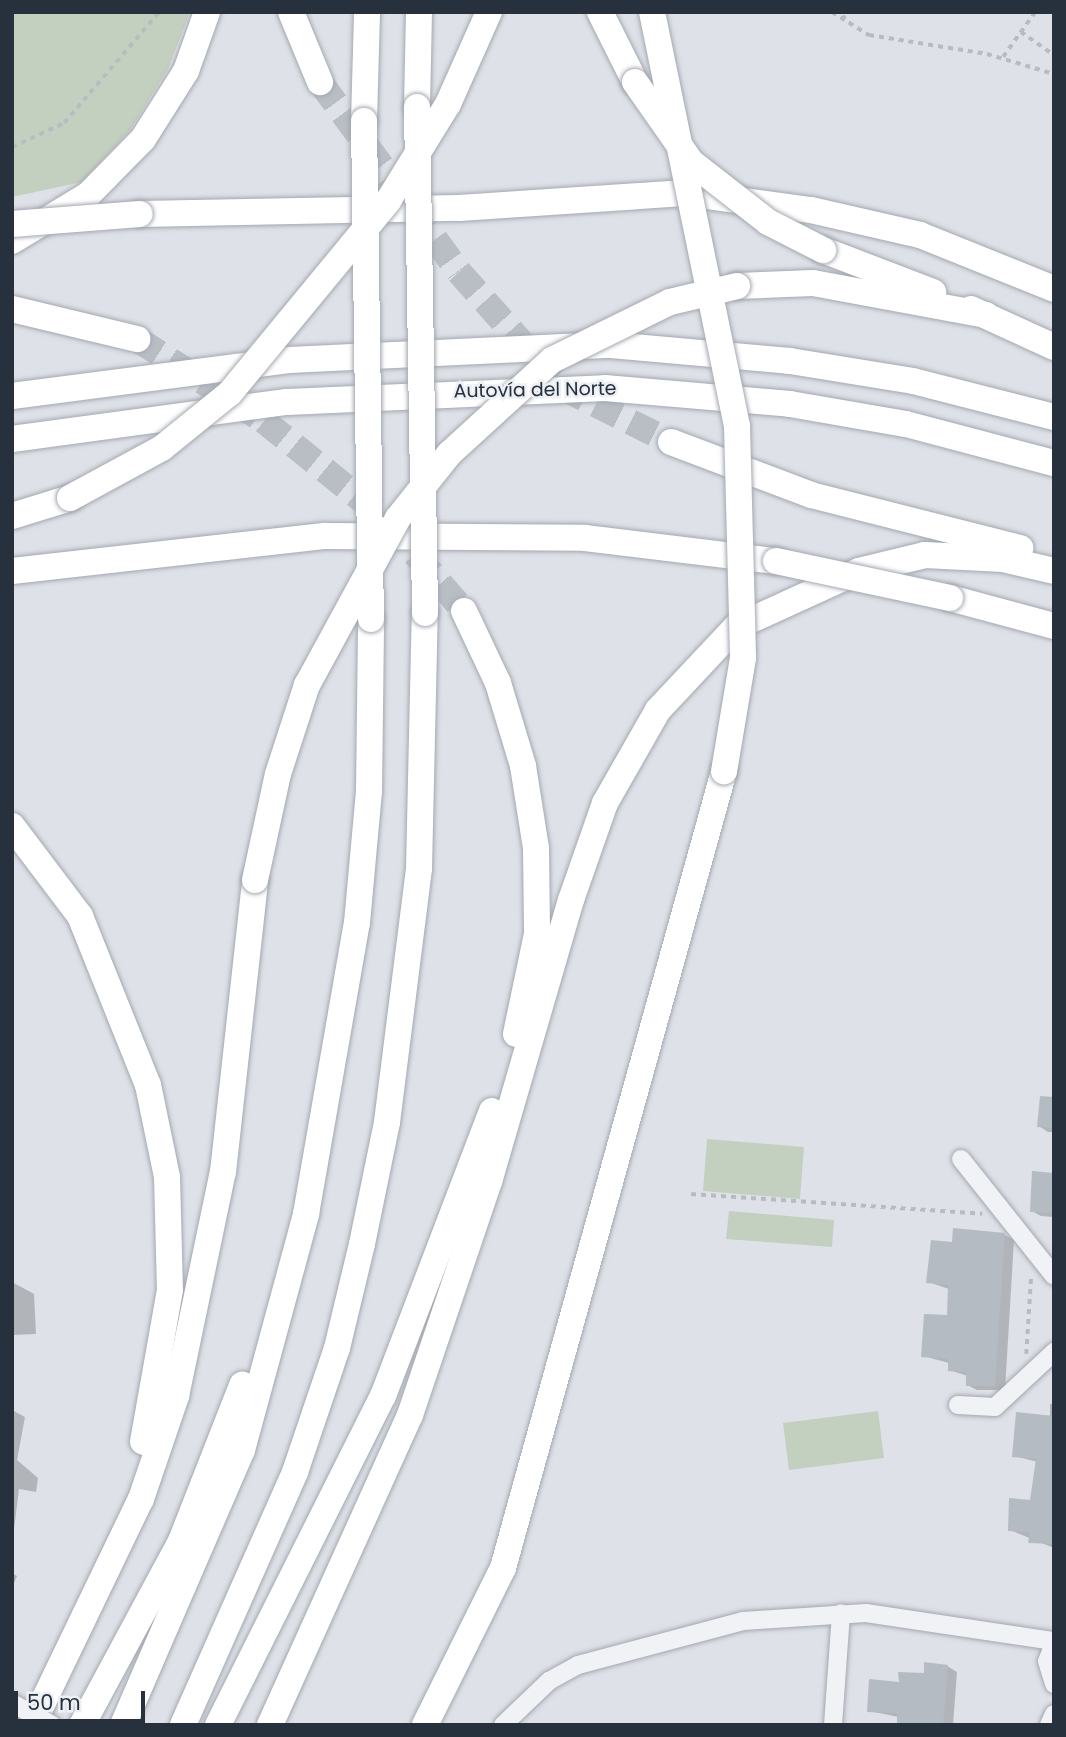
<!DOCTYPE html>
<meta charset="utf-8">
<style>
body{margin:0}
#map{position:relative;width:1066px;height:1737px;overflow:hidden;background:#dee1e7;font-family:Poppins,sans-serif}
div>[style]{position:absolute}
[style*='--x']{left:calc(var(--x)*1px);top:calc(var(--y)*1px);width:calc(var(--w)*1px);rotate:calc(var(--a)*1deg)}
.green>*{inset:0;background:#c4d0bf}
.shadow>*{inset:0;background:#0003}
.building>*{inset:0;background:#b5bbc3}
.highway-tunnel>*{height:26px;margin-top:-13px;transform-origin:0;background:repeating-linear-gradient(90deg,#b9bec5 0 26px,transparent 0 39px)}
.path>*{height:3.5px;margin-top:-1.75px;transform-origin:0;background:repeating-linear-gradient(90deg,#b8bcc1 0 5px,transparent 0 10px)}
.roads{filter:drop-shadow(0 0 2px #a3a8b1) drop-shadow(0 0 2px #a3a8b1)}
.minor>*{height:18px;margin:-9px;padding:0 9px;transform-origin:9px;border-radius:9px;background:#f0f2f5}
.highway>*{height:26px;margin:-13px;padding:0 13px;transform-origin:13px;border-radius:13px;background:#fff}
.bridges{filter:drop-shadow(0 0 2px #a3a8b1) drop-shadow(0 0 2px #a3a8b1)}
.minor-bridge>*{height:18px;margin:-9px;padding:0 9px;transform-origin:9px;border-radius:9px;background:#f0f2f5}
.highway-bridge>*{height:26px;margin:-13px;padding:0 13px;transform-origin:13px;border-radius:13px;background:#fff}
span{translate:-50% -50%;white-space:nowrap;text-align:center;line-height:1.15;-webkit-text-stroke:5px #edf0f5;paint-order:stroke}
.street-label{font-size:19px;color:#27303d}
.frame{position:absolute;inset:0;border:14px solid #27303d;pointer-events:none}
.scale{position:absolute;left:14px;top:1691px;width:131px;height:32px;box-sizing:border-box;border:4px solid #27303d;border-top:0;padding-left:9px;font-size:21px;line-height:24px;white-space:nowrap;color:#27303d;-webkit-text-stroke:5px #edf0f5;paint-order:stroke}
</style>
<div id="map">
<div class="green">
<i style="clip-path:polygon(12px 12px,190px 12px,168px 69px,130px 130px,82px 182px,12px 197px)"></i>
<i style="clip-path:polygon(707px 1139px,804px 1147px,800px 1199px,703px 1191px)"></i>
<i style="clip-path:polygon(729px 1211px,834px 1220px,832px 1247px,726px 1239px)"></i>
<i style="clip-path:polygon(878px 1411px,884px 1458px,789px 1470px,783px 1423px)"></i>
</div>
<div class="shadow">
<i style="clip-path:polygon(1054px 1099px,1054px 1132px,1048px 1132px,1039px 1126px)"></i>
<i style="clip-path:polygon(1054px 1174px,1054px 1217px,1041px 1216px,1032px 1211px)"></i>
<i style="clip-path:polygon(1005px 1235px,1014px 1240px,1005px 1390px,977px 1390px,967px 1385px,968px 1376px,949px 1370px,949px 1363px,923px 1356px,949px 1317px,949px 1289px,928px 1282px,954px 1244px)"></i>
<i style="clip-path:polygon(12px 1282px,34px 1294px,36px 1334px,12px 1335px)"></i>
<i style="clip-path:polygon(1050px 1404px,1054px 1404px,1054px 1548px,1010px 1530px,1031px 1502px,1038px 1462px,1014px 1456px,1050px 1417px)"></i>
<i style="clip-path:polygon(12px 1410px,25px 1417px,17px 1460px,38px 1478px,36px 1492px,19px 1489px,12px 1546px)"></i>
<i style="clip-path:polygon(12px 1573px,17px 1576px,12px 1588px)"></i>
<i style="clip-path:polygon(947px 1666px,957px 1672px,953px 1725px,898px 1725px,899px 1717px,869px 1711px,900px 1684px)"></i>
</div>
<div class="building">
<i style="clip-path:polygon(1040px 1096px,1054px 1097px,1054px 1128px,1037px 1127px)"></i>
<i style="clip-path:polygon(1032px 1171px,1054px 1173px,1054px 1213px,1030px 1212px)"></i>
<i style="clip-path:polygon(953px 1228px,1005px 1233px,995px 1386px,966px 1386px,966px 1372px,948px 1371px,948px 1359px,921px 1357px,924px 1314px,947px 1315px,948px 1285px,926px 1283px,931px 1240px,952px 1242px)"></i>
<i style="clip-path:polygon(1016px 1412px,1054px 1416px,1054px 1544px,1028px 1543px,1030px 1532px,1008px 1531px,1009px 1498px,1030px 1500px,1036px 1459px,1012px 1457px)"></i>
<i style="clip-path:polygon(924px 1662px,948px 1665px,943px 1725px,897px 1725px,897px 1713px,867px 1712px,869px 1679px,899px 1682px,898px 1672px,924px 1673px)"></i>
</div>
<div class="highway-tunnel">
<i style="--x:320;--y:82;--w:235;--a:53.8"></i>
<i style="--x:459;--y:272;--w:154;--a:48.4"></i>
<i style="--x:561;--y:387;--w:123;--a:26.6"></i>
<i style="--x:137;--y:339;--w:151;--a:32.8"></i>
<i style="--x:264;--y:421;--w:153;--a:38.9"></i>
<i style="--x:415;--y:554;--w:75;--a:49.3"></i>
</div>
<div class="path">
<i style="--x:832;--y:12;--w:44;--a:31.9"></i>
<i style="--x:869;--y:35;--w:120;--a:9.1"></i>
<i style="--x:987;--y:54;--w:70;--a:16.6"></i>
<i style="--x:842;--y:20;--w:10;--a:-53"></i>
<i style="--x:1021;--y:32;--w:40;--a:34.9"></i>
<i style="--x:1003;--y:57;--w:55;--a:-54.6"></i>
<i style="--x:12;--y:147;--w:57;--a:-24.8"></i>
<i style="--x:64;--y:123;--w:146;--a:-49.4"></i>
<i style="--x:691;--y:1194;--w:292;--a:3.9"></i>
<i style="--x:1026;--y:1354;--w:79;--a:-86.4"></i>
</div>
<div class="roads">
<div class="minor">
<i style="--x:961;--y:1159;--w:149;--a:51.5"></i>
<i style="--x:958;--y:1405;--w:37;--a:3"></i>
<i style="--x:995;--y:1407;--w:81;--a:-43"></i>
<i style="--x:1054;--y:1644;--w:18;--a:112"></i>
<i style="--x:1047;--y:1661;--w:24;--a:73"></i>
<i style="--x:503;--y:1725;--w:64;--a:-43.7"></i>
<i style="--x:549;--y:1681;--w:33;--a:-29"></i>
<i style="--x:578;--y:1665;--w:171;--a:-14.9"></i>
<i style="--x:743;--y:1621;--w:123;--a:-3.7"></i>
<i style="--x:866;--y:1613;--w:190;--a:8.5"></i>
<i style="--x:833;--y:1725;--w:112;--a:-85.9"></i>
<i style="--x:1049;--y:1725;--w:12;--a:-66"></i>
</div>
<div class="highway">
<i style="--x:291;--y:12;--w:76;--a:67.5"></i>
<i style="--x:600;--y:12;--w:78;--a:63.4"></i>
<i style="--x:417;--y:107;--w:95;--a:-88.8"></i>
<i style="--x:364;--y:121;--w:109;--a:-88.4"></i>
<i style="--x:140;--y:214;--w:319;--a:-1.1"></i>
<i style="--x:459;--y:208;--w:226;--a:-3.8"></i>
<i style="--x:685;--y:193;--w:127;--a:7.7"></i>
<i style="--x:811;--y:210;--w:112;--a:12.9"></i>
<i style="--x:920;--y:235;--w:144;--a:21.9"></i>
<i style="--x:12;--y:241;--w:89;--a:-31.2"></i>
<i style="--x:88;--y:195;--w:78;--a:-45.5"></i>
<i style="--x:143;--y:139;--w:80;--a:-57.7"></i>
<i style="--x:186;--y:71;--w:63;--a:-70.4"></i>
<i style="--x:823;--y:250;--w:118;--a:20.9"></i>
<i style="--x:737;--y:286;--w:76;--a:-2.3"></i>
<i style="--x:813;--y:283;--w:176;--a:10.5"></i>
<i style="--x:12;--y:309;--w:129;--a:13.5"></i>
<i style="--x:971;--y:309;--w:91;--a:24.6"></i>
<i style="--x:12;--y:396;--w:279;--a:-7.4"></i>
<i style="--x:289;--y:360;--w:322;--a:-2.7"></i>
<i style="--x:611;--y:345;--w:180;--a:5.1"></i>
<i style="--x:790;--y:361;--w:125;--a:9.2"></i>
<i style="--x:913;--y:381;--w:146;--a:14.3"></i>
<i style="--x:12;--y:439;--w:277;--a:-7.7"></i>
<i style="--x:287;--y:402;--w:318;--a:-2.5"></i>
<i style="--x:605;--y:388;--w:186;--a:4.9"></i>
<i style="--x:790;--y:404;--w:118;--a:9.8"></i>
<i style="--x:906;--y:424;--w:153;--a:14.8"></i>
<i style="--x:671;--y:442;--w:150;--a:20.7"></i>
<i style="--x:811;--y:495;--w:216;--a:14.2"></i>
<i style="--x:12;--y:516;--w:61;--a:-17.2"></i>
<i style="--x:12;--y:571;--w:316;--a:-6.4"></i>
<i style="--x:326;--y:536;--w:259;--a:0.4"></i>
<i style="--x:585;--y:538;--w:192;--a:6.9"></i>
<i style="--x:950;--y:598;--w:108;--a:15.1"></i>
<i style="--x:464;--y:611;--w:80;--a:64.7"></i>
<i style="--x:498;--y:683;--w:87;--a:73.2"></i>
<i style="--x:523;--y:766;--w:83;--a:81"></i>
<i style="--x:536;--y:848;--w:86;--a:89.3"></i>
<i style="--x:537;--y:934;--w:102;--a:101.9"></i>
<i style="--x:12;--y:826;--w:113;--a:52.9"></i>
<i style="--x:80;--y:916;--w:182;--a:68.1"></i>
<i style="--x:148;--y:1085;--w:94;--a:78.3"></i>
<i style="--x:167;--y:1177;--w:113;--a:88.5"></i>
<i style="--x:170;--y:1290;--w:154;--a:100.1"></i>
<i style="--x:32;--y:1725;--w:251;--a:-64.3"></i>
<i style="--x:141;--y:1499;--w:109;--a:-71.2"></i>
<i style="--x:176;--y:1396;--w:229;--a:-78.2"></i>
<i style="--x:223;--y:1172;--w:294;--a:-83.7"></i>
<i style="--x:82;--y:1725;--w:209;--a:-61.7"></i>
<i style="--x:181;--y:1541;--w:168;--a:-68.6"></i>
<i style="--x:123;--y:1725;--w:300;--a:-66.6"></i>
<i style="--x:242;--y:1450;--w:245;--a:-74.8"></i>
<i style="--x:306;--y:1214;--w:295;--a:-80.1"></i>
<i style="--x:357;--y:923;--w:133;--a:-84.8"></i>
<i style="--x:369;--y:791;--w:172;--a:-89.3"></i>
<i style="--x:183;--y:1725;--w:277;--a:-66.1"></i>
<i style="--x:295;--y:1472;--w:131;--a:-71.3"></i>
<i style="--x:337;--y:1348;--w:107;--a:-76.5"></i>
<i style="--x:362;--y:1244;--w:125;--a:-78.4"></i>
<i style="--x:387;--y:1122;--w:256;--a:-82.8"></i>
<i style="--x:419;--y:868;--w:255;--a:-88.7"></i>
<i style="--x:218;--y:1725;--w:368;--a:-63.4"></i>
<i style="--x:383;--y:1396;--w:305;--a:-69.1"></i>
<i style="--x:270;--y:1725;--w:340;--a:-65.7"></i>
<i style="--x:410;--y:1415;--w:246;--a:-71.3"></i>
<i style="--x:489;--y:1182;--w:294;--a:-73.8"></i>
<i style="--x:571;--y:900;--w:103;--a:-70.7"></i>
<i style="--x:605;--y:803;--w:107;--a:-60.3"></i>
<i style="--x:658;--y:710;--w:114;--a:-46.8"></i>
<i style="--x:736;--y:627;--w:135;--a:-24.5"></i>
<i style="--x:859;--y:571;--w:68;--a:-13.6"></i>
<i style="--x:925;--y:555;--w:78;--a:2.9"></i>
<i style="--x:1003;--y:559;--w:52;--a:13.2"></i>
<i style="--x:425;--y:1725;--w:175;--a:-63.6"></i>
<i style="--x:503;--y:1568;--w:827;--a:-74.5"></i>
</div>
</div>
<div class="bridges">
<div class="minor-bridge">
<i style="--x:12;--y:1703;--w:46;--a:28.8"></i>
</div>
<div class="highway-bridge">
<i style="--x:652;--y:12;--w:423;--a:78.4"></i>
<i style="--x:737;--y:426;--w:232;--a:88.5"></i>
<i style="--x:743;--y:658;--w:115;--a:99.5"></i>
<i style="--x:635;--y:82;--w:98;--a:55"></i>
<i style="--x:691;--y:162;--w:98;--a:37.9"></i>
<i style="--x:768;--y:222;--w:62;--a:27"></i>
<i style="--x:417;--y:107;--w:506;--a:89.09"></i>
<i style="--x:364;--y:121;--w:498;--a:89.2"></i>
<i style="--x:12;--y:224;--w:128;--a:-4.5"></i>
<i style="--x:70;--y:498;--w:105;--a:-28.5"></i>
<i style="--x:162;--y:448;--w:87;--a:-39"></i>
<i style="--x:230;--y:393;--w:249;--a:-50.5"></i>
<i style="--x:388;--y:201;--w:114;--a:-58.3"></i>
<i style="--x:448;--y:104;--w:101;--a:-66"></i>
<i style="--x:776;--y:561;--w:178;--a:12"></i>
<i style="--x:255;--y:880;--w:108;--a:-77.8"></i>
<i style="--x:278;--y:774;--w:94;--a:-72"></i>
<i style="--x:307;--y:685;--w:190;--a:-61.4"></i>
<i style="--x:398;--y:518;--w:82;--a:-51.4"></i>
<i style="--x:449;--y:454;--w:139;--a:-42.4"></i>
<i style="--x:552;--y:360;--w:131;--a:-26.2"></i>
<i style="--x:670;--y:302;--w:69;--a:-13.4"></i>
</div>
</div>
<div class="street-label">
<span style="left:535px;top:390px;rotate:-1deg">Autovía del Norte</span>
</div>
<div class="frame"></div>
<div class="scale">50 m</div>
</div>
